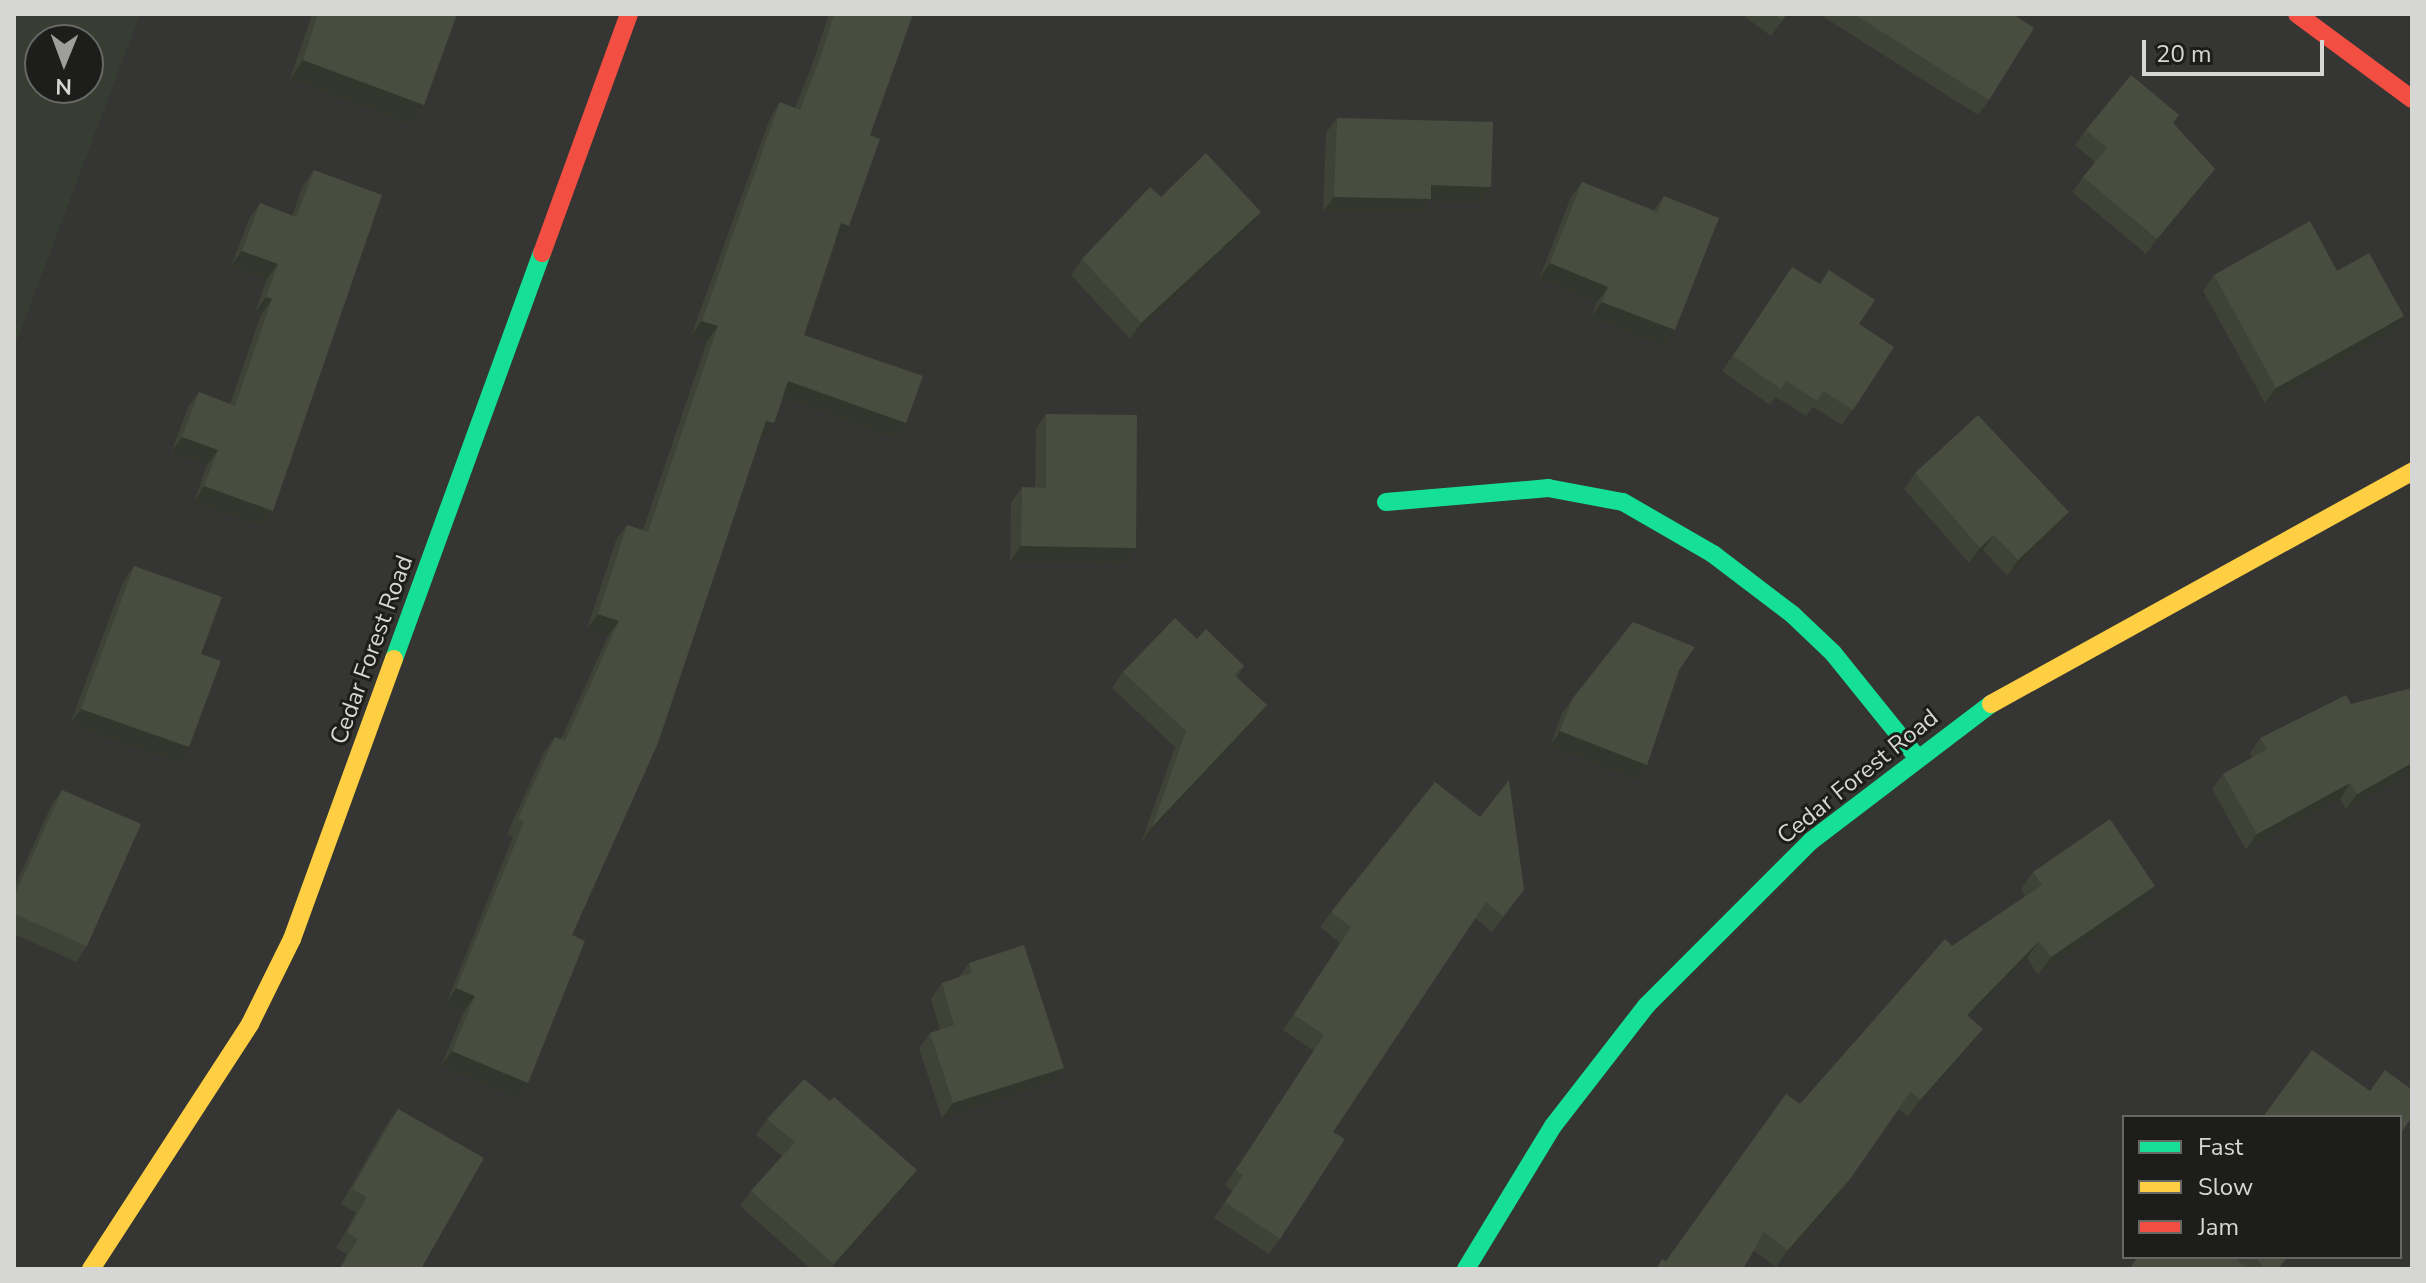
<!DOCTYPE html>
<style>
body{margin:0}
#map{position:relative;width:2426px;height:1283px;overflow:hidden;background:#353633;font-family:"Nunito Sans",sans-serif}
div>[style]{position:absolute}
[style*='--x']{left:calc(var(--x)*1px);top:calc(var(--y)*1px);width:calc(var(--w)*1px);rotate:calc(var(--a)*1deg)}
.built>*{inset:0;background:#383d33}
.fast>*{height:18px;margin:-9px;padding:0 9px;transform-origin:9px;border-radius:9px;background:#16e098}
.slow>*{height:18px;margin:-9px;padding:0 9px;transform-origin:9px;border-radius:9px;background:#ffcf43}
.jam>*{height:18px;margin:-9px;padding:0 9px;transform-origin:9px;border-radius:9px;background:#f24e42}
.wall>*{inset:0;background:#3e4237}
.shaded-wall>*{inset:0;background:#32362d}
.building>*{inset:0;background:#484d40}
span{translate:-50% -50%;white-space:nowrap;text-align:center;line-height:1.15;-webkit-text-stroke:6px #1d1e1c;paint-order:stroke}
.street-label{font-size:24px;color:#d6d7d4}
.frame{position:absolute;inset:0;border:16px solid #d6d7d4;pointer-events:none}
.legend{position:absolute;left:2122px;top:1115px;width:280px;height:144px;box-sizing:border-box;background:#1d1e1c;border:2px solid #676866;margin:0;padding:10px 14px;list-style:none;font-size:24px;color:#d6d7d4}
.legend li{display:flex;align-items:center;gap:16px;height:40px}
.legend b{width:40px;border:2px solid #676866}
.north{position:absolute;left:24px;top:24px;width:80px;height:80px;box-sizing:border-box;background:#1d1e1c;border:2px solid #676866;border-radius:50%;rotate:181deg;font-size:22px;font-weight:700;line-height:32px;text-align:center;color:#d6d7d4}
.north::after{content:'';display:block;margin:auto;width:28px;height:36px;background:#9e9f9c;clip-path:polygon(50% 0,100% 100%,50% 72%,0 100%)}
.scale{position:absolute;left:2142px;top:40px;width:182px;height:36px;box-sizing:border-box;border:4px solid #d6d7d4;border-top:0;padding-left:10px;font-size:24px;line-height:28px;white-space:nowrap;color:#d6d7d4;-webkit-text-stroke:6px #1d1e1c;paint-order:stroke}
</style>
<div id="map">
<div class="built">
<i style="clip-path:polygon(evenodd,14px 14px,140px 14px,14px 348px,14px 14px,40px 40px,88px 40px,88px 88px,40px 88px,40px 40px)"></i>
</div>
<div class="fast">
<i style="--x:1386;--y:502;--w:163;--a:-4.9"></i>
<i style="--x:1548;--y:488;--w:76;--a:10.6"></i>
<i style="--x:1623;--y:502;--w:104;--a:30"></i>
<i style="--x:1713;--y:554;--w:101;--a:37.3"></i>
<i style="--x:1793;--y:615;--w:55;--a:43.5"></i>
<i style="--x:1833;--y:653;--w:134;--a:51.1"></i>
<i style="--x:394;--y:659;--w:432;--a:-70"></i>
<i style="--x:1466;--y:1269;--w:167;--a:-58.7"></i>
<i style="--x:1553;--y:1126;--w:152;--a:-52.2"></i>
<i style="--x:1646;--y:1006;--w:233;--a:-45"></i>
<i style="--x:1811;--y:841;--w:226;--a:-37.3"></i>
</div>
<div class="slow">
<i style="--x:1991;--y:704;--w:481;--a:-28.9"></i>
<i style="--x:91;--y:1269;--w:292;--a:-57"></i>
<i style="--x:250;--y:1024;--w:95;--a:-63.7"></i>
<i style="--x:292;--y:939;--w:298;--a:-70"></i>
</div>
<div class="jam">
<i style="--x:2297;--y:14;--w:143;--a:36.5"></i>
<i style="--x:542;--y:253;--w:254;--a:-70"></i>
</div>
<div class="wall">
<i style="clip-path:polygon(312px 14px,457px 14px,424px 105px,410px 124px,290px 79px)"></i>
<i style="clip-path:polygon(829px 14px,913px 14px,870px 135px,838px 241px,836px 240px,804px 335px,906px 423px,895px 438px,783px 398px,774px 423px,763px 439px,760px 438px,572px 935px,517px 1098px,441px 1066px,464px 1011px,446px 1004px,513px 837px,507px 834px,544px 752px,555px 737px,561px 739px,608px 636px,587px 629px,616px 540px,627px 525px,643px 530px,707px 341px,691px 336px,770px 118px,780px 102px,795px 108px,811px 68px)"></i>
<i style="clip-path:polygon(1741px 14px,1787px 14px,1771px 36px)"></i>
<i style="clip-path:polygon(1819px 14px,2013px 14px,1989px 100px,1978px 115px)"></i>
<i style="clip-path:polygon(1337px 118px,1491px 187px,1480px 203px,1429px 201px,1420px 214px,1323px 212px,1326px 133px)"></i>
<i style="clip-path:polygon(2173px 123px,2215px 169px,2204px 184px,2146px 254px,2072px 192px,2095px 162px,2075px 145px,2086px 130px)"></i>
<i style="clip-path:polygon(314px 170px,273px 511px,262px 526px,194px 502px,207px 465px,171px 453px,188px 407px,199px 392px,230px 404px,261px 315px,255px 312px,267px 279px,231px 266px,249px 219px,260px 203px,292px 216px,303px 185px)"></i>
<i style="clip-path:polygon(1582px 182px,1654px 210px,1664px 196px,1675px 330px,1664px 346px,1591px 317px,1597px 302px,1539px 279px,1571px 197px)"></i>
<i style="clip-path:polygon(1261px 212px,1250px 227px,1130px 339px,1071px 275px,1082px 259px)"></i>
<i style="clip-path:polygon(1792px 267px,1859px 324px,1894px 347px,1842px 425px,1813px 407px,1806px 416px,1776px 397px,1770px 405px,1722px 371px)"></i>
<i style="clip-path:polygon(2337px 271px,2394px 331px,2265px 403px,2203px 291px,2214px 275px)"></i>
<i style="clip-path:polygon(1046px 414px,1125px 564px,1010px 562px,1011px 503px,1022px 487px,1035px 488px,1036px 429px)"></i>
<i style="clip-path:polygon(1915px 473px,2058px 527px,2007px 576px,1983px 550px,1969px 563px,1904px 489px)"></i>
<i style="clip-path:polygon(134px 566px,201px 654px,178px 763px,70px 724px,123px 582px)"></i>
<i style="clip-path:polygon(1197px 639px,1244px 666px,1237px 677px,1267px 705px,1256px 721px,1141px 843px,1175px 747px,1112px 688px,1123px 672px)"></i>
<i style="clip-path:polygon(1679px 670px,1647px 765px,1636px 780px,1550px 746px,1562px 713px,1573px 698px)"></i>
<i style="clip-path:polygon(2412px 688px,2412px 773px,2346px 810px,2340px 799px,2246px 850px,2212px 789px,2223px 774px,2252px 758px,2250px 753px,2260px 738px,2351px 704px)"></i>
<i style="clip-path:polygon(62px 790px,87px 946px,76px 962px,14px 934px,14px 888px,51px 806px)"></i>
<i style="clip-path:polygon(1480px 817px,1513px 905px,1492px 932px,1475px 918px,1333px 1132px,1280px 1239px,1269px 1254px,1214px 1218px,1232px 1191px,1225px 1185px,1314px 1051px,1283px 1030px,1340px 943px,1320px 927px,1331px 912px)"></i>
<i style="clip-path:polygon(2033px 872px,2143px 903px,2038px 975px,2027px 958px,1969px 1017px,1970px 1046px,1908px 1117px,1899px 1109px,1837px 1198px,1776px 1267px,1754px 1251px,1743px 1269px,1655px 1269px,1662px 1259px,1666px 1261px,1800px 1104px,1952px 946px,2025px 896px,2021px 889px)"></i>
<i style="clip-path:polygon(969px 963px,1064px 1068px,1053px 1083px,942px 1119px,919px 1048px,930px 1033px,940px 1030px,931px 999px,942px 983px,959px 977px)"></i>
<i style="clip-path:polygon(398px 1109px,421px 1269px,339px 1269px,347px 1254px,336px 1248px,356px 1213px,341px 1204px,387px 1124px)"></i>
<i style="clip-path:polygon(767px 1119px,917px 1170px,906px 1186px,832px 1269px,811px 1269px,740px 1206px,751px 1191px,782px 1156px,756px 1135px)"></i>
<i style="clip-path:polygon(2234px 1257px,2287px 1257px,2279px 1269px,2129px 1269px)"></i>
</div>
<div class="shaded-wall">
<i style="clip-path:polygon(303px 60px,424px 105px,410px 124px,290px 79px)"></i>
<i style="clip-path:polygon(2215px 169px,2204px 184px,2146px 254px,2157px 239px)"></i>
<i style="clip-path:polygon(1431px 185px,1491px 187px,1480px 203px,1429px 201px,1420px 214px,1323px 212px,1334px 197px)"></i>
<i style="clip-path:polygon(1261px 212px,1250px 227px,1130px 339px,1141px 323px)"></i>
<i style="clip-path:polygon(841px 223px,849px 226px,838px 241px,831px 239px)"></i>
<i style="clip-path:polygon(242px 251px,278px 264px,267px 279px,231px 266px)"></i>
<i style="clip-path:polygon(1550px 263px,1608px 287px,1597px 302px,1539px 279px)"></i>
<i style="clip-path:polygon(266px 297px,272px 299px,261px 315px,255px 312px)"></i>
<i style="clip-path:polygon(1602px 302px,1675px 330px,1664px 346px,1591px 317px)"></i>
<i style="clip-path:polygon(2404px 316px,2394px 331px,2265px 403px,2276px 388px)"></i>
<i style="clip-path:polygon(702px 321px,718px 326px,707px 341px,691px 336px)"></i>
<i style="clip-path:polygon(788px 381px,906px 423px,895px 438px,778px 396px)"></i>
<i style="clip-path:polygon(766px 421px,774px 423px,763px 439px,755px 436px)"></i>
<i style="clip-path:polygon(182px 437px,218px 450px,207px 465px,171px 453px)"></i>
<i style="clip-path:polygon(204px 486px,273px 511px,262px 526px,194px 502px)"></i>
<i style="clip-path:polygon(2069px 512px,2058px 527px,2007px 576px,2018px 560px)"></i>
<i style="clip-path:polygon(1994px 535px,1983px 550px,1969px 563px,1980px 548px)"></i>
<i style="clip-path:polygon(1021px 546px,1136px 548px,1125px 564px,1010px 562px)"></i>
<i style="clip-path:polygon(598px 614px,619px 621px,608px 636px,587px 629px)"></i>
<i style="clip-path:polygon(1267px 705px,1256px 721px,1141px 843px,1152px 827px)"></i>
<i style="clip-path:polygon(81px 709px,189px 747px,178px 763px,70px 724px)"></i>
<i style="clip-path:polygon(1560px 731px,1647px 765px,1636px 780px,1550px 746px)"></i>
<i style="clip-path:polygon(2412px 763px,2412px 773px,2346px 810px,2357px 794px)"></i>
<i style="clip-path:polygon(2350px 783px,2340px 799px,2246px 850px,2257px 834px)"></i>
<i style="clip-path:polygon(2155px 886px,2143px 903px,2038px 975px,2051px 957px)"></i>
<i style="clip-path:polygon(2039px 941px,2027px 958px,1954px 1032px,1967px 1015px)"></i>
<i style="clip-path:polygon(456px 988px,475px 996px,464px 1011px,446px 1004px)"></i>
<i style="clip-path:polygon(1983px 1029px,1970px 1046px,1908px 1117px,1920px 1100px)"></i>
<i style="clip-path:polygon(452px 1051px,528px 1083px,517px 1098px,441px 1066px)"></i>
<i style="clip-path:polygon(1064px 1068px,1053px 1083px,942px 1119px,953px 1103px)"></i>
<i style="clip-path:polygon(917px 1170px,906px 1186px,832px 1269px,830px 1269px)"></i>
<i style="clip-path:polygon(1849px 1180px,1837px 1198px,1776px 1267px,1788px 1250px)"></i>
</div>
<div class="building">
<i style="clip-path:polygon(318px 14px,457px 14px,424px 105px,303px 60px)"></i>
<i style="clip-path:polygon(834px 14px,913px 14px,870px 135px,880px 139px,849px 226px,841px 223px,804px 335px,923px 376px,906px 423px,788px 381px,774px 423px,766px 421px,658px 743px,572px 935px,585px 941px,528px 1083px,452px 1051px,475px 996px,456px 988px,524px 822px,518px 819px,555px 737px,565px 741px,619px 621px,598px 614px,627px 525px,648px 532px,718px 326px,702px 321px,780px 102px,800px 110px,822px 53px)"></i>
<i style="clip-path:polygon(1773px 14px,1787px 14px,1782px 20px)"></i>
<i style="clip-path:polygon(1854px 14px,2013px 14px,2034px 28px,1989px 100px)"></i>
<i style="clip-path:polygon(2131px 75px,2179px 115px,2173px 123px,2215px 169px,2157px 239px,2083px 177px,2107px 148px,2086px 130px)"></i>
<i style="clip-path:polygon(1337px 118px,1493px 122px,1491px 187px,1431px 185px,1431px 199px,1334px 197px)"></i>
<i style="clip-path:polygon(1206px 153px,1261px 212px,1141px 323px,1082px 259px,1150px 187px,1161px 197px)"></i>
<i style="clip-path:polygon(314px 170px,382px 195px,273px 511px,204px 486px,218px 450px,182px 437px,199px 392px,235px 406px,272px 299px,266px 297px,278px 264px,242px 251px,260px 203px,296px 217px)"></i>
<i style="clip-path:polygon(1582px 182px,1657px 212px,1664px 196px,1719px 218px,1675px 330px,1602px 302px,1608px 287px,1550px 263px)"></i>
<i style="clip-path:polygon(2310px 221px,2337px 271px,2369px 253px,2404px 316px,2276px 388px,2214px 275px)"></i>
<i style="clip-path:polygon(1792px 267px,1820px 284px,1829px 270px,1875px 300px,1859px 324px,1894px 347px,1853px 410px,1823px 391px,1817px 401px,1786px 381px,1781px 389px,1733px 356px)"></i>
<i style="clip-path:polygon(1046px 414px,1137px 415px,1136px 548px,1021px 546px,1022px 487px,1046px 488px)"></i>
<i style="clip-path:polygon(1978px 415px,2069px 512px,2018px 560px,1994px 535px,1980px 548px,1915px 473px)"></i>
<i style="clip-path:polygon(134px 566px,222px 597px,201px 654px,221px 661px,189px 747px,81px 709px)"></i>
<i style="clip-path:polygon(1175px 618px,1197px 639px,1206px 629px,1244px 666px,1234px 675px,1267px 705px,1152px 827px,1186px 731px,1123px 672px)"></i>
<i style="clip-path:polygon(1633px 622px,1695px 647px,1679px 670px,1647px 765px,1560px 731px,1573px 698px)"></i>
<i style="clip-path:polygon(2412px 688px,2412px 763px,2357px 794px,2350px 783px,2257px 834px,2223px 774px,2267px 749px,2260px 738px,2346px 695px,2351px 704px)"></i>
<i style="clip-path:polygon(1509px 780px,1524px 890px,1503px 916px,1486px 902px,1333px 1132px,1345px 1139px,1280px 1239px,1225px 1202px,1243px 1175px,1236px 1170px,1324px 1035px,1294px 1015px,1351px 927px,1331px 912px,1435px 782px,1480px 817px)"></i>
<i style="clip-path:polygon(62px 790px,141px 824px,87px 946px,14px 914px,14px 897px)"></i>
<i style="clip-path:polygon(2110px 819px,2155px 886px,2051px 957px,2039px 941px,1967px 1015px,1983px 1029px,1920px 1100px,1911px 1091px,1849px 1180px,1788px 1250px,1764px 1232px,1743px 1269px,1657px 1269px,1662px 1259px,1666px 1261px,1786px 1094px,1800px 1104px,1945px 939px,1952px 946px,2042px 885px,2033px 872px)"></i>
<i style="clip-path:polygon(1024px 945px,1064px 1068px,953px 1103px,930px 1033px,954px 1025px,942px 983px,972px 973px,969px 963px)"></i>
<i style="clip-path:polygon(2312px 1050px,2370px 1091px,2385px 1070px,2412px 1090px,2412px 1117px,2400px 1134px,2400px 1117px,2263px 1117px)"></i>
<i style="clip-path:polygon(804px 1079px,830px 1101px,834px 1097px,917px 1170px,834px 1264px,751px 1191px,795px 1142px,767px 1119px)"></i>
<i style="clip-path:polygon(398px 1109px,484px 1158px,421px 1269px,340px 1269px,358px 1239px,347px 1232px,367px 1197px,352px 1189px)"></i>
<i style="clip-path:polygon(2138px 1257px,2234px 1257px,2247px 1269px,2129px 1269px)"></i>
<i style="clip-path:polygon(2256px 1257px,2287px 1257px,2278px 1269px,2264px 1269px)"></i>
</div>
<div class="street-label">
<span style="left:372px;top:650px;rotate:-70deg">Cedar Forest Road</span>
<span style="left:1858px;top:777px;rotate:-39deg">Cedar Forest Road</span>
</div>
<div class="frame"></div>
<ul class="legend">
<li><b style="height:10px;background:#16e098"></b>Fast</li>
<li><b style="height:10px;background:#ffcf43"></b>Slow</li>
<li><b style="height:10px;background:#f24e42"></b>Jam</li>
</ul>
<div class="north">N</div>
<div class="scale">20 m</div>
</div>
